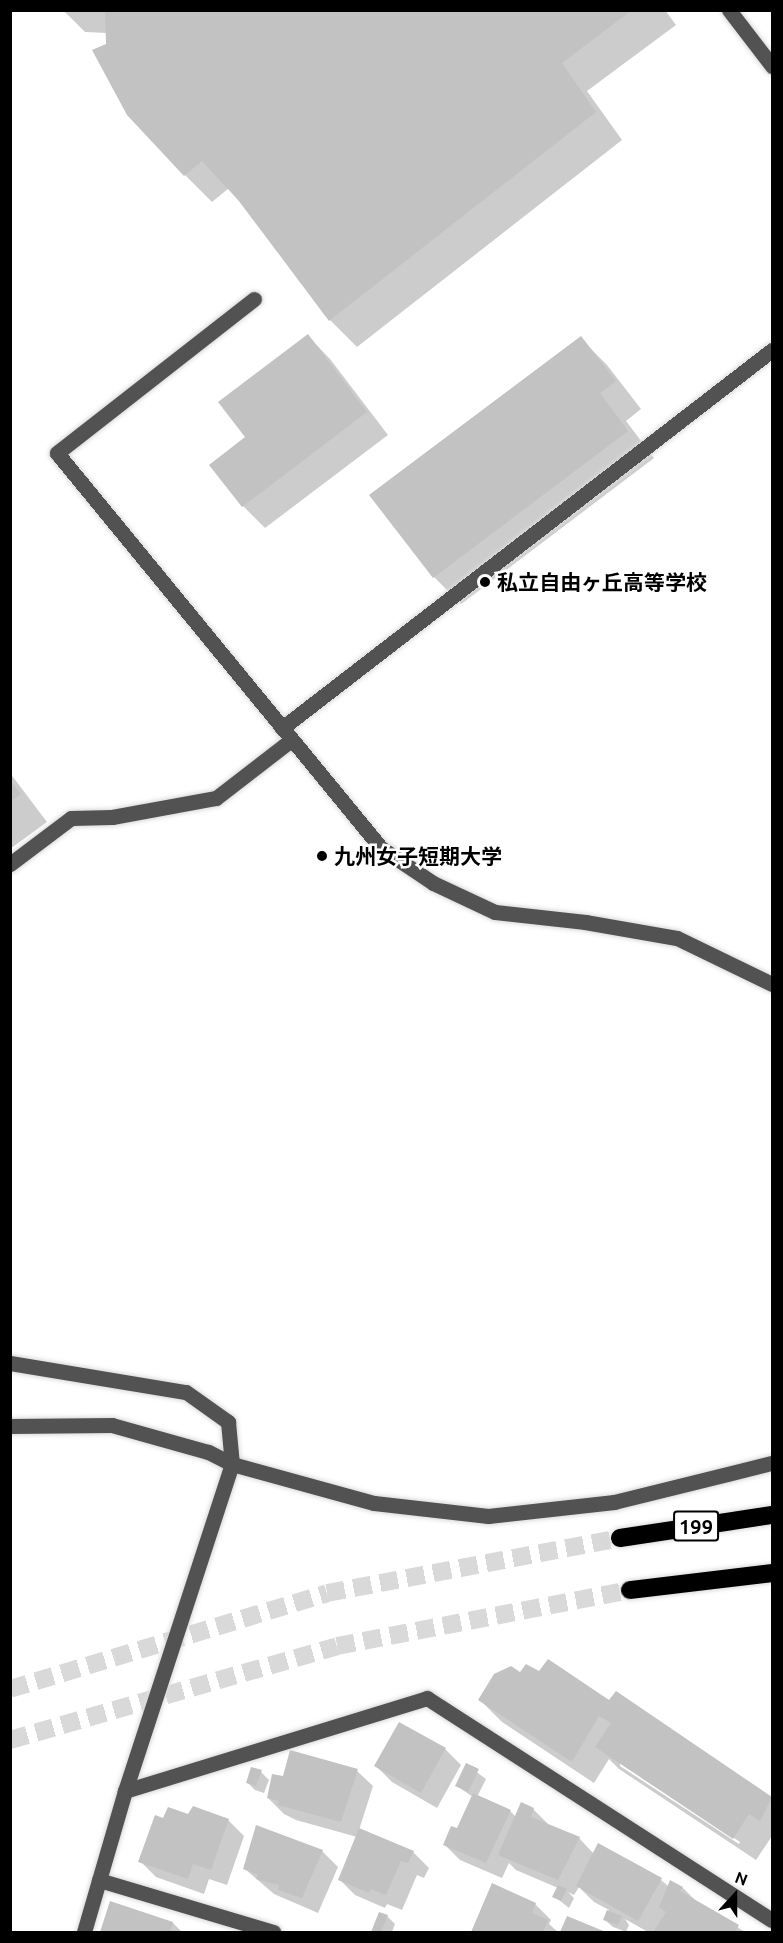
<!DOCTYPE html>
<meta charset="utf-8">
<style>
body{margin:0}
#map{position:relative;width:783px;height:1943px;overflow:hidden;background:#fff;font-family:Ubuntu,"Noto Sans JP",sans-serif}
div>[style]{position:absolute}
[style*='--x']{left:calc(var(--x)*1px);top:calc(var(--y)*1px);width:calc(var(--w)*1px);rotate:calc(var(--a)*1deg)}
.shadow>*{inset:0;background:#0003}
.building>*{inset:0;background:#c2c2c2}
.highway-tunnel>*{height:18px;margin-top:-9px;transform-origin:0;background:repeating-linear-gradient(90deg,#d9d9d9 0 18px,transparent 0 27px)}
.roads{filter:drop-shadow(0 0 2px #dbdbdb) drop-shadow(0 0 2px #dbdbdb)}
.minor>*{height:15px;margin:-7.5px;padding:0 7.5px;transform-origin:7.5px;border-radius:7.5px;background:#525252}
.highway>*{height:18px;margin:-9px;padding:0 9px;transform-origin:9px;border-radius:9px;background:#000}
.dots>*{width:16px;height:16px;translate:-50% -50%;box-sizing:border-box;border:3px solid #fff;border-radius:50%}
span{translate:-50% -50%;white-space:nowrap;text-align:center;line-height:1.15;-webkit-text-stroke:5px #fff;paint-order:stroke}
.shield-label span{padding:2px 4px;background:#fff;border:2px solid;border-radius:4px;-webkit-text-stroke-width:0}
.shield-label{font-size:20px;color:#000;font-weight:700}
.poi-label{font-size:21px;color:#000;font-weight:700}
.left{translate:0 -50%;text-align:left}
.frame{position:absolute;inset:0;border:12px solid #000;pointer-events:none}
.north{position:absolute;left:705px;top:1865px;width:60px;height:60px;-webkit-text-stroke:4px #fff;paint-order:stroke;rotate:21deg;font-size:16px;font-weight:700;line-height:24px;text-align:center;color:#000}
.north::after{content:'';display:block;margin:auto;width:21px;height:27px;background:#000;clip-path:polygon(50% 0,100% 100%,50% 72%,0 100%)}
</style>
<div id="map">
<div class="shadow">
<i style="clip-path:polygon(63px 10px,665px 10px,676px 25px,587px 91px,622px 140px,357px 347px,330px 320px,229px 188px,212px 202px,185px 175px,108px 45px,107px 33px,85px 32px)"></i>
<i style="clip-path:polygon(308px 336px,330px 359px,388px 435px,265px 528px,243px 506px,247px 437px)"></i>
<i style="clip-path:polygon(580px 338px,607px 365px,641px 409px,626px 421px,654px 458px,461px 604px,434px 577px)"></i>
<i style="clip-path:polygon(10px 773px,47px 822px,10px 849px)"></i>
<i style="clip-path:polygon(evenodd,520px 1675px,610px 1702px,616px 1693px,772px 1798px,772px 1836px,756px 1860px,619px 1769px,609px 1759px,594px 1783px,502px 1722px,480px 1700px,520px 1675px,620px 1762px,740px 1842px,739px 1844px,620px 1766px,620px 1762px)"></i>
<i style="clip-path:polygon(400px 1724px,445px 1749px,461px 1765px,437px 1808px,392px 1782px,376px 1766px)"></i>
<i style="clip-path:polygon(467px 1765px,486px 1779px,477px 1797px,510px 1811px,516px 1817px,533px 1809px,549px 1825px,579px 1838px,594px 1854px,599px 1845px,661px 1880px,669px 1887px,671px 1882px,683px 1888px,696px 1901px,745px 1932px,648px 1932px,625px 1919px,629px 1925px,626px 1932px,613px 1927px,605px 1920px,609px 1910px,594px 1902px,579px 1887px,574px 1895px,568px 1892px,574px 1898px,569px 1908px,554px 1896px,558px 1888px,516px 1870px,509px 1863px,502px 1878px,460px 1860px,444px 1844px,458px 1829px,473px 1797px,457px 1786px)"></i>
<i style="clip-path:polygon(357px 1771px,373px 1786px,359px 1830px,413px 1852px,429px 1868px,424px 1878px,417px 1875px,402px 1910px,387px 1904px,385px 1908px,355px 1895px,339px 1879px,357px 1837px,296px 1820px,284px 1814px,268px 1798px,285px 1778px)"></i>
<i style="clip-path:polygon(261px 1772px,269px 1780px,264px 1793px,255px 1790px,247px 1782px)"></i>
<i style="clip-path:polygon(189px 1816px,228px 1820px,244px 1836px,227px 1885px,209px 1879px,204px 1894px,156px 1877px,140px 1861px,164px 1820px)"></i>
<i style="clip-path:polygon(322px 1851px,338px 1867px,318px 1913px,274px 1894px,245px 1869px)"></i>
<i style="clip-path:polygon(493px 1885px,535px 1904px,551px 1920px,549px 1924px,558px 1932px,472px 1932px)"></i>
<i style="clip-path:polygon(111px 1903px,173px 1923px,182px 1932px,102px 1932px)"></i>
<i style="clip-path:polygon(380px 1914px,387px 1916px,395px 1924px,392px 1932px,372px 1932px)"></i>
<i style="clip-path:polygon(568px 1918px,602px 1932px,561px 1932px)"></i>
</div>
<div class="building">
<i style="clip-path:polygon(105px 10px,632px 10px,562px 63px,596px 112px,329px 321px,239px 201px,202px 161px,184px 176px,127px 115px,92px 50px,106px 44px)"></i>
<i style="clip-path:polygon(308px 334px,367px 412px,242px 507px,209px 465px,245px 437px,218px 402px)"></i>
<i style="clip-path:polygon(581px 336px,616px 381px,600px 393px,628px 431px,433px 578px,369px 495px)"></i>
<i style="clip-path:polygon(10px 780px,21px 794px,10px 802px)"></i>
<i style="clip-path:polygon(548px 1659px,609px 1700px,616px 1691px,772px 1797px,760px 1821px,749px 1814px,733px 1839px,595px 1747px,611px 1723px,599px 1716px,572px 1762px,478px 1700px,494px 1674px,511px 1666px,520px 1672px,526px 1664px,539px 1671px)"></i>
<i style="clip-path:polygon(399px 1722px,446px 1748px,421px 1793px,374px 1766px)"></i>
<i style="clip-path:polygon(290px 1750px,358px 1769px,341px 1822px,278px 1805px,279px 1801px,267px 1798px,272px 1774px,283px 1776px)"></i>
<i style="clip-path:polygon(466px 1763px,479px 1769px,468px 1792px,455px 1786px)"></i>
<i style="clip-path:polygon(251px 1767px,262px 1770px,256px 1786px,246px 1783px)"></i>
<i style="clip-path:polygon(473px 1793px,511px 1810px,486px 1863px,443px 1845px,451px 1826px,457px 1828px)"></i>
<i style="clip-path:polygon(521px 1802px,534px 1808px,531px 1817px,580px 1837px,558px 1880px,498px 1855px)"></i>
<i style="clip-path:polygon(193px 1806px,229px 1819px,211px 1870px,193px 1864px,188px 1879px,138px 1862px,155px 1815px,163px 1818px,168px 1807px,188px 1814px)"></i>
<i style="clip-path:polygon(256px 1825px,323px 1850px,302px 1898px,278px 1890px,279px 1885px,256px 1879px,258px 1875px,243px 1869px)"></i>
<i style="clip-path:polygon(359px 1828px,414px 1851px,408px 1863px,401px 1861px,386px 1895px,371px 1889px,369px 1893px,338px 1880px)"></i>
<i style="clip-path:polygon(598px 1843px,662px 1878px,638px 1921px,576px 1886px)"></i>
<i style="clip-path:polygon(670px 1880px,683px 1887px,680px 1891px,739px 1925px,735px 1932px,653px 1932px,666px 1912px,659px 1907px)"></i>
<i style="clip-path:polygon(492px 1883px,536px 1903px,532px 1913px,548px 1920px,543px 1932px,471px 1932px)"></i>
<i style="clip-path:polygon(558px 1885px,567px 1889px,561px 1901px,552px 1897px)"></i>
<i style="clip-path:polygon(110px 1901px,173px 1922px,170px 1932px,100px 1932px)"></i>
<i style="clip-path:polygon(607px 1910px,622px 1916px,618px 1925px,603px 1920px)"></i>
<i style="clip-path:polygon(379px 1912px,388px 1915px,381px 1932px,371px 1932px)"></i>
<i style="clip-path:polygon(567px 1916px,606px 1932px,560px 1932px)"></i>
</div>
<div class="highway-tunnel">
<i style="--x:10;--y:1689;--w:331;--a:-16.8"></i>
<i style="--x:327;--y:1593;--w:298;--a:-10.6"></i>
<i style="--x:10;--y:1740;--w:340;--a:-16"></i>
<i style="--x:337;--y:1646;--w:298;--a:-10.8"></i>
</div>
<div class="roads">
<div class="minor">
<i style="--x:729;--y:10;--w:71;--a:52.5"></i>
<i style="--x:254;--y:299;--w:250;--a:142"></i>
<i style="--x:57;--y:453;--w:511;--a:50.64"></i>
<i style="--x:381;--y:848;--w:63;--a:33.9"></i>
<i style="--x:433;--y:883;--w:68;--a:25.1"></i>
<i style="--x:495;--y:912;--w:91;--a:6.3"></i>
<i style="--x:585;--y:922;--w:93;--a:9.9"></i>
<i style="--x:677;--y:938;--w:106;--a:25.8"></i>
<i style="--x:282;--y:728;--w:619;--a:-37.65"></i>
<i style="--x:10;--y:864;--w:76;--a:-37"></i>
<i style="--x:71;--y:818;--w:41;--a:-1.4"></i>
<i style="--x:112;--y:817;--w:106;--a:-10.4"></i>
<i style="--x:216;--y:798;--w:95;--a:-37.7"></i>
<i style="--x:10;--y:1363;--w:178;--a:9.4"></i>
<i style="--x:186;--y:1392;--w:52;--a:35.5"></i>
<i style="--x:228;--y:1422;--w:42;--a:84.6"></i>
<i style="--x:232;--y:1464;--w:27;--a:-153"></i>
<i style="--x:208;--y:1452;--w:100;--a:-164.3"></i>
<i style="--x:112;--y:1425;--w:102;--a:179.4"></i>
<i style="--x:125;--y:1791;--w:316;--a:-17.1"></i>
<i style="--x:427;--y:1698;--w:410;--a:32.8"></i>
<i style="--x:99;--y:1880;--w:182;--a:16.6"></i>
<i style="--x:84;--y:1932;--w:147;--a:-73.8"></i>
<i style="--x:125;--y:1791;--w:344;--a:-71.9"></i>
<i style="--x:232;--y:1464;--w:147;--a:15.4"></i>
<i style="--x:374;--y:1503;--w:115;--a:6.5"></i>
<i style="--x:488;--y:1516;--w:127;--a:-6.3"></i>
<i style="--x:614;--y:1502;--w:163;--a:-13.9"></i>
</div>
<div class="highway">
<i style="--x:620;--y:1538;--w:154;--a:-8.6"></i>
<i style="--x:630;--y:1590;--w:143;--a:-6.8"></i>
</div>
</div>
<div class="dots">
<i style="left:485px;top:582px;background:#000"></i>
<i style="left:322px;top:856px;background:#000"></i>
</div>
<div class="shield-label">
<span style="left:696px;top:1526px">199</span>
</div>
<div class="poi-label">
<span class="left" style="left:497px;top:582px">私立自由ヶ丘高等学校</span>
<span class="left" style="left:334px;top:856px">九州女子短期大学</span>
</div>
<div class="frame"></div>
<div class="north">N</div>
</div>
